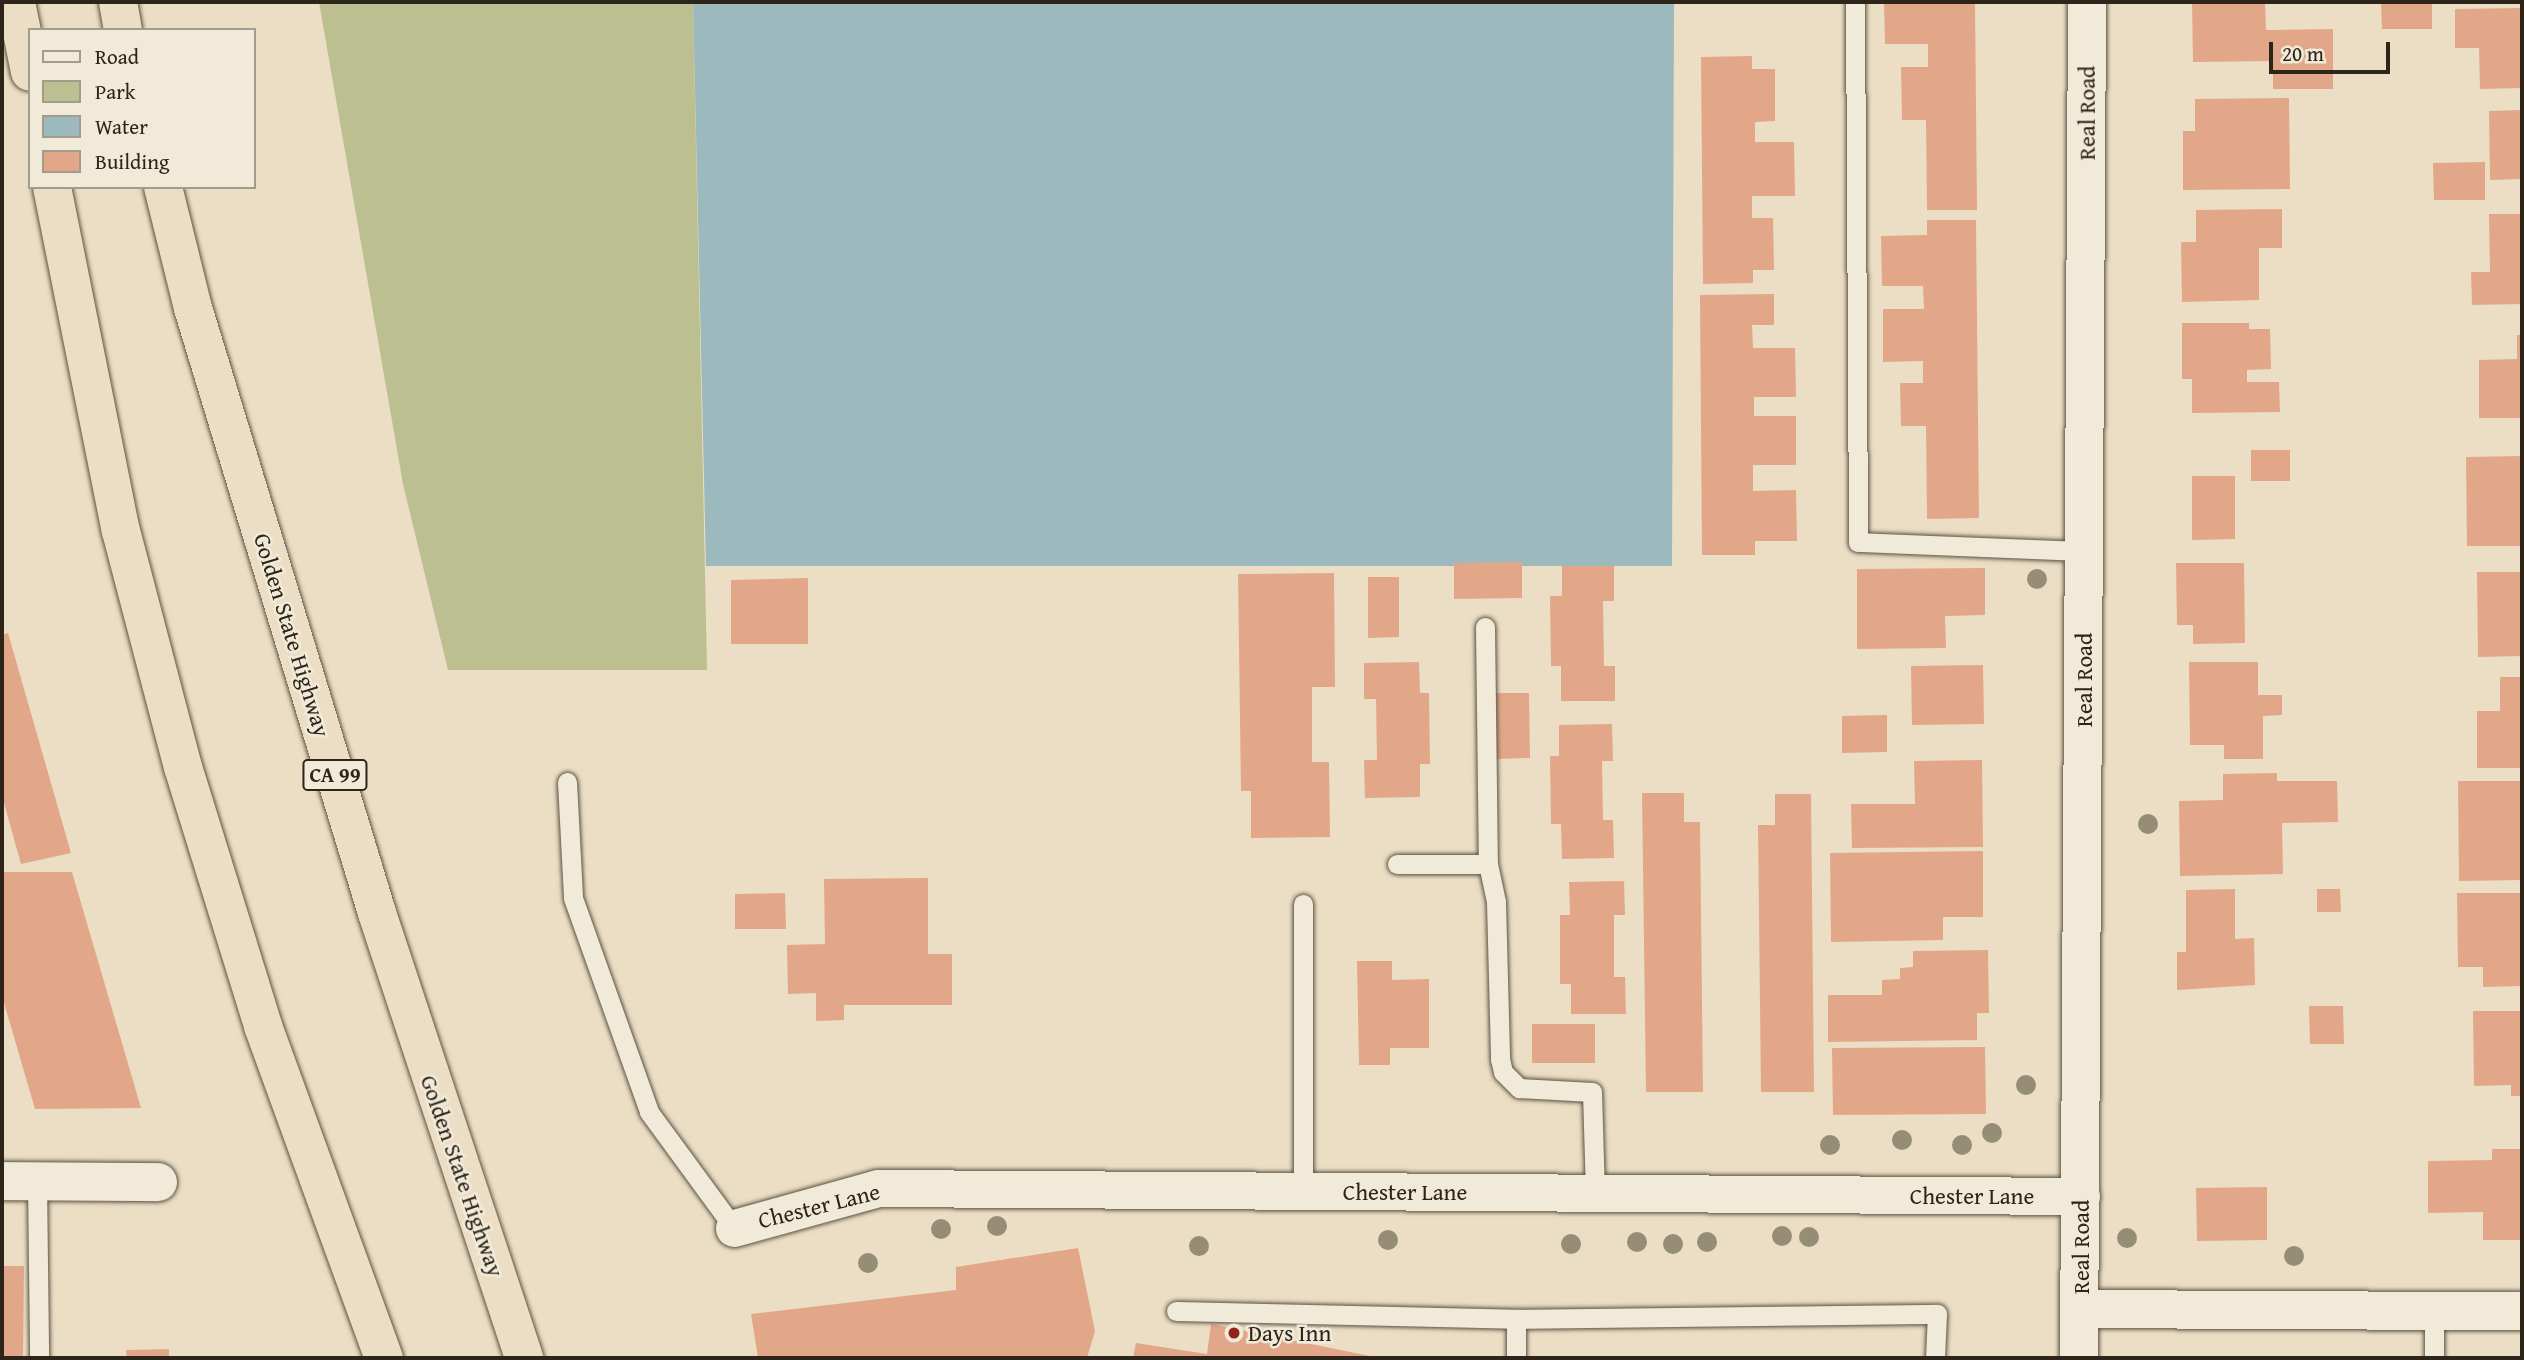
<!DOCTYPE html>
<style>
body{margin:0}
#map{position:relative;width:2524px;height:1360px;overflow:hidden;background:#ebdec4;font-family:"Gentium Book Plus",serif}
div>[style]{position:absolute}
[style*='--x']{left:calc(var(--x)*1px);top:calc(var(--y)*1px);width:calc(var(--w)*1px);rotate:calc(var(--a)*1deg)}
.green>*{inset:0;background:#bcc091}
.water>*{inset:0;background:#9cb9be}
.building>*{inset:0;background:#e2a788}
.roads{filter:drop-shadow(0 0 2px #5c5244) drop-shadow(0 0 2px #5c5244)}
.lane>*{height:19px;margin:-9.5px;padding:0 9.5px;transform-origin:9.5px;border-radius:9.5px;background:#f2ead9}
.street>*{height:37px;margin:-18.5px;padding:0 18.5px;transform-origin:18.5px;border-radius:18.5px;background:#f2ead9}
.secondary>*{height:38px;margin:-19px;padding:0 19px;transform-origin:19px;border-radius:19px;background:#f2ead9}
.highway>*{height:38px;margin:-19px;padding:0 19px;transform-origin:19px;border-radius:19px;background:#ebdec4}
.trees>*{width:20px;height:20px;margin:-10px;border-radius:50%;background:#968d77}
.dots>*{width:19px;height:19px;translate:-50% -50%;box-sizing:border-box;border:4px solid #f2ead9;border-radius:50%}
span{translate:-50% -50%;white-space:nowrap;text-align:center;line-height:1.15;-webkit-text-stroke:5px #f2ead9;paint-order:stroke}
.shield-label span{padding:2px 5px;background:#f2ead9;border:2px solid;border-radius:5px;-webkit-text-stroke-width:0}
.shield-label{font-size:21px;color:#2d241a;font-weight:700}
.street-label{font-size:23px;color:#2d241a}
.poi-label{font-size:23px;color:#2d241a}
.left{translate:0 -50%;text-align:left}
.frame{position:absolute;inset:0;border:4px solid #2d241a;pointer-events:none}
.legend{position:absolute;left:28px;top:28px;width:228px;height:161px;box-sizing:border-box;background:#f2ead9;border:2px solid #a39b8d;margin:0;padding:9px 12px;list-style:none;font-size:21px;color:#2d241a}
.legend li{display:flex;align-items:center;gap:14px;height:35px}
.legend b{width:35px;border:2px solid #a39b8d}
.scale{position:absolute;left:2269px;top:42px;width:121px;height:32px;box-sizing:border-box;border:4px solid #2d241a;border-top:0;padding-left:9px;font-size:21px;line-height:24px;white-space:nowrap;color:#2d241a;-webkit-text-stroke:5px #f2ead9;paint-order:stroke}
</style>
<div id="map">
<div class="green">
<i style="clip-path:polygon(319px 2px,693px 2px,707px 670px,448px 670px,403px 484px)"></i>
</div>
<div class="water">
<i style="clip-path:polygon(693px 2px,1674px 2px,1672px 566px,706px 566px)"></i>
</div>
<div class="building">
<i style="clip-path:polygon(1884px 2px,1975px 2px,1977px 210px,1927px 210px,1926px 120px,1902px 120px,1901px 67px,1928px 67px,1928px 44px,1885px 44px)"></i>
<i style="clip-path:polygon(2192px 2px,2265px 2px,2266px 30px,2333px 29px,2333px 89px,2273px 89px,2273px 61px,2193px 62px)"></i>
<i style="clip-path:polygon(2381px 2px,2432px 2px,2432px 29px,2382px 29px)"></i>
<i style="clip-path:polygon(2522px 8px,2522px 88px,2480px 89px,2479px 48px,2455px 48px,2455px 9px)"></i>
<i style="clip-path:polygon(1752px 56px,1752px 69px,1775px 69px,1775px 121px,1755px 122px,1755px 142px,1794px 142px,1795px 196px,1752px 196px,1752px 218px,1773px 218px,1774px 270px,1753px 270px,1753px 283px,1703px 284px,1701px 57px)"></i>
<i style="clip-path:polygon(2289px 98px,2290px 189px,2183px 190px,2183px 131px,2195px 131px,2195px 99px)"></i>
<i style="clip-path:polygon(2522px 110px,2522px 179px,2490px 180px,2489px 111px)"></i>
<i style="clip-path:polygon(2485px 162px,2485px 200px,2434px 200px,2433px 163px)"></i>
<i style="clip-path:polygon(2282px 209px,2282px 248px,2259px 248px,2259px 300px,2182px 302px,2181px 242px,2196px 242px,2196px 210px)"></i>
<i style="clip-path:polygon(2489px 214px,2522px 214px,2522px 304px,2472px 305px,2471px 272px,2490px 272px)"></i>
<i style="clip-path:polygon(1927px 220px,1976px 220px,1979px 518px,1927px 519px,1926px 426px,1901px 426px,1900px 383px,1923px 383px,1923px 361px,1883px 362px,1883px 309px,1924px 309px,1923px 286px,1882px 286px,1881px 236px,1927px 235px)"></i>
<i style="clip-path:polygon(1774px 294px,1774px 325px,1752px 325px,1753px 348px,1795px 348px,1796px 397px,1754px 397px,1754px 416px,1796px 416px,1796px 465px,1753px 465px,1753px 491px,1796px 490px,1797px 541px,1755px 541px,1755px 555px,1702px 555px,1700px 295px)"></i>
<i style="clip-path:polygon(2182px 323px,2249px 323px,2249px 329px,2270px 329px,2271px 369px,2247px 370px,2247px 382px,2279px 382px,2280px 412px,2192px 413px,2192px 379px,2182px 379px)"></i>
<i style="clip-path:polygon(2517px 335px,2522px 335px,2522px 418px,2479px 418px,2479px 360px,2517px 359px)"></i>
<i style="clip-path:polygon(2251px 450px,2290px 450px,2290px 481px,2251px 481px)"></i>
<i style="clip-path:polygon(2522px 456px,2522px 546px,2467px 546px,2466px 457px)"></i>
<i style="clip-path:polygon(2192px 476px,2235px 476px,2235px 539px,2192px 540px)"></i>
<i style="clip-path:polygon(1522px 562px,1522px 598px,1454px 599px,1454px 563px)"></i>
<i style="clip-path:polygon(2176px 563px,2244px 563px,2245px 643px,2193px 644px,2193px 625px,2177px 625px)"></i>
<i style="clip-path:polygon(1562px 566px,1614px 566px,1614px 601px,1603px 601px,1604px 666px,1615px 666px,1615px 701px,1561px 701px,1561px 666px,1551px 666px,1550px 596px,1562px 596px)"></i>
<i style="clip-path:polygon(1985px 568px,1985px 615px,1945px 616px,1946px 648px,1857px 649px,1857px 569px)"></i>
<i style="clip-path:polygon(2477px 572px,2522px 572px,2522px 656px,2478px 657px)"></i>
<i style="clip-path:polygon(1334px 573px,1335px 687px,1312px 687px,1312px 762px,1329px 762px,1330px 837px,1251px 838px,1251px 791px,1241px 791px,1238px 574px)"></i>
<i style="clip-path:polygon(1368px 577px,1399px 577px,1399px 637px,1368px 638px)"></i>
<i style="clip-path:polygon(808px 578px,808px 644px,731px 644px,731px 580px)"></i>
<i style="clip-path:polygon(8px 633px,71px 853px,21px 864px,2px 796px,2px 635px)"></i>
<i style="clip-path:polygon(1419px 662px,1420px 693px,1429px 693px,1430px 764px,1420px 764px,1420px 797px,1365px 798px,1364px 760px,1377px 760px,1376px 699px,1364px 699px,1364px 663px)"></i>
<i style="clip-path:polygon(2189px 662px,2258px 662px,2258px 695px,2282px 695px,2282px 715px,2263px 716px,2263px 759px,2224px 759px,2224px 745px,2190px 745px)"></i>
<i style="clip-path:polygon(1983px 665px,1984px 724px,1912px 725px,1911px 666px)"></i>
<i style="clip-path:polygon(2500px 677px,2522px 677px,2522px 768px,2477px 768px,2477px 711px,2500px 711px)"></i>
<i style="clip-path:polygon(1495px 693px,1529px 693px,1530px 758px,1496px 759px)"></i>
<i style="clip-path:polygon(1887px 715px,1887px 752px,1842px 753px,1842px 716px)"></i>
<i style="clip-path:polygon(1612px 724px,1613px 761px,1602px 761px,1603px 820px,1613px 820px,1614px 858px,1562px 859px,1561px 824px,1551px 824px,1550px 756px,1559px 756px,1559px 725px)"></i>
<i style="clip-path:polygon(1982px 760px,1983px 847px,1852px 848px,1851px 804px,1915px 804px,1914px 761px)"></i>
<i style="clip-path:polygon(2277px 773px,2277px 781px,2337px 781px,2338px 822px,2282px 823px,2283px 874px,2180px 876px,2179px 801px,2223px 800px,2223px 774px)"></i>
<i style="clip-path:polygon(2458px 781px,2522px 781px,2522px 880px,2459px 881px)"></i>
<i style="clip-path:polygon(1642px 793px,1684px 793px,1684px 822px,1700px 822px,1703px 1092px,1646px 1092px)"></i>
<i style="clip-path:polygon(1775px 794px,1811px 794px,1814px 1092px,1761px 1092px,1758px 825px,1775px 825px)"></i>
<i style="clip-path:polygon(1983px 851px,1983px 917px,1943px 917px,1943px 940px,1831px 942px,1830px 853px)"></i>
<i style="clip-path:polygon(2px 872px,72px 872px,141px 1108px,35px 1109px,2px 996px)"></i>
<i style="clip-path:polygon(928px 878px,928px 954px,952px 954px,952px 1005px,844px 1005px,844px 1020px,816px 1021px,816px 993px,788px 994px,787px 945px,825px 944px,824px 879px)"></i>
<i style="clip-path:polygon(1624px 881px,1625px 915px,1614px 915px,1614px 977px,1625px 977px,1626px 1014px,1571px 1014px,1571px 984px,1560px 984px,1560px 915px,1570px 915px,1569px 882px)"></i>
<i style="clip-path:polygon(2235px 889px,2235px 939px,2254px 938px,2255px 985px,2177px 990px,2177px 952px,2186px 952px,2186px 890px)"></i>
<i style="clip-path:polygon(2317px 889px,2340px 889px,2341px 912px,2317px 912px)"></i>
<i style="clip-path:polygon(785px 893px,786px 929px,735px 929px,735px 894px)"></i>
<i style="clip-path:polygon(2457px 893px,2522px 893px,2522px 986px,2483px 987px,2483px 967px,2458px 967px)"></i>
<i style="clip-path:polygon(1988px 950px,1989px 1013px,1977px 1013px,1977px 1040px,1828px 1042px,1828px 995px,1882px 995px,1882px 980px,1900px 979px,1900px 968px,1913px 967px,1913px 951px)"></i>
<i style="clip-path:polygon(1357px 961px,1392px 961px,1392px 980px,1429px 979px,1429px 1048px,1390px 1048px,1390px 1065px,1359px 1065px)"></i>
<i style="clip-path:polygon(2309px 1006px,2343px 1006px,2344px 1044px,2310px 1044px)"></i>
<i style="clip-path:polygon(2473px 1011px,2522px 1011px,2522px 1096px,2511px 1096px,2511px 1085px,2474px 1086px)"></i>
<i style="clip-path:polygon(1532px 1024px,1595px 1024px,1595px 1063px,1532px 1063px)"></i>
<i style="clip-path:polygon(1985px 1047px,1986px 1114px,1833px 1115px,1832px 1048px)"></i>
<i style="clip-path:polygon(2492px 1149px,2522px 1149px,2522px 1240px,2483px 1240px,2483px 1212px,2428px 1213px,2428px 1161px,2492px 1160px)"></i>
<i style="clip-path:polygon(2267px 1187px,2267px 1240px,2197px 1241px,2196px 1188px)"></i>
<i style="clip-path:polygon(1078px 1248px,1095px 1331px,1087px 1358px,758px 1358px,751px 1314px,956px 1290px,956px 1267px)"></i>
<i style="clip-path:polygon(2px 1266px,24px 1266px,23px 1358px,2px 1358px)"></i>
<i style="clip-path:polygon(1211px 1324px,1375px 1357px,1375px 1358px,1133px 1358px,1136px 1343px,1207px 1354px)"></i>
<i style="clip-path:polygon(169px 1349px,169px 1358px,127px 1358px,126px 1350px)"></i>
</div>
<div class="roads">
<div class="lane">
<i style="--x:1855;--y:2;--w:540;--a:89.68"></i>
<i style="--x:1858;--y:542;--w:227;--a:2.3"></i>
<i style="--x:1485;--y:627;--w:237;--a:89.3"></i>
<i style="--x:1488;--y:864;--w:39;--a:78"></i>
<i style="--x:1496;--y:902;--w:157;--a:88.5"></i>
<i style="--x:1500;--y:1059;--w:13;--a:77"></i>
<i style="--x:1503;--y:1072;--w:23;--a:45"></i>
<i style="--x:1519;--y:1088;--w:73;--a:3.1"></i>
<i style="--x:1592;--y:1092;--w:101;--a:88.3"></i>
<i style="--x:567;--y:782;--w:116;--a:87"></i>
<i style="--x:573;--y:898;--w:227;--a:70.4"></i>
<i style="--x:649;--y:1112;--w:144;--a:53.8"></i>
<i style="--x:1397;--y:864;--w:91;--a:0"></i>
<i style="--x:1303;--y:904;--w:287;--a:90"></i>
<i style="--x:37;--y:1182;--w:176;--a:89.3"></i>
<i style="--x:1176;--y:1311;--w:340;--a:1.3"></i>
<i style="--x:1516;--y:1319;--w:39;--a:90"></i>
<i style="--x:2434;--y:1311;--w:47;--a:90"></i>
<i style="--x:1516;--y:1319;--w:421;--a:-0.7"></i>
<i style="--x:1937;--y:1314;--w:44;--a:92.6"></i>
</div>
<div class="street">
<i style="--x:734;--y:1228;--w:149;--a:-15.5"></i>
<i style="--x:878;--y:1188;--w:1203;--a:0.38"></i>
</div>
<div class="secondary">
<i style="--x:2;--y:1181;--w:156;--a:0.4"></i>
<i style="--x:2080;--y:1309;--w:442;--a:0.3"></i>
<i style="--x:2079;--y:1358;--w:1356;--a:-89.66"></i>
</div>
<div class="highway">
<i style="--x:16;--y:2;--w:71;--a:78.7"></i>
<i style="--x:118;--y:2;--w:28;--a:80"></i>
<i style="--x:52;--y:187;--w:351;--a:78.7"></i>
<i style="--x:121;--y:531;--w:244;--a:75.3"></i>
<i style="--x:183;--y:767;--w:271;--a:72.8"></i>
<i style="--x:263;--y:1026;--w:353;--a:70"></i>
<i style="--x:163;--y:187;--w:125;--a:76.1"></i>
<i style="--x:193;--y:308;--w:632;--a:73.08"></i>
<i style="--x:377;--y:913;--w:469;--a:71.7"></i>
</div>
</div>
<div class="trees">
<i style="left:2037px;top:579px"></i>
<i style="left:2148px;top:824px"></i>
<i style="left:2026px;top:1085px"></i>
<i style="left:1992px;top:1133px"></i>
<i style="left:1902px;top:1140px"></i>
<i style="left:1830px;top:1145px"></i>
<i style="left:1962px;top:1145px"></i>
<i style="left:997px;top:1226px"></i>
<i style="left:941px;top:1229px"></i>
<i style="left:1782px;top:1236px"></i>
<i style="left:1809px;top:1237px"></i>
<i style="left:2127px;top:1238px"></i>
<i style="left:1388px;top:1240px"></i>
<i style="left:1637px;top:1242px"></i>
<i style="left:1707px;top:1242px"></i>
<i style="left:1571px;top:1244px"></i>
<i style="left:1673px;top:1244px"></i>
<i style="left:1199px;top:1246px"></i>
<i style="left:2294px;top:1256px"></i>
<i style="left:868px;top:1263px"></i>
</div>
<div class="dots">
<i style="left:1234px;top:1333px;background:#8f2418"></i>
</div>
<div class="shield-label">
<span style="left:335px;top:775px">CA 99</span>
</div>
<div class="street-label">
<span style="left:2087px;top:113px;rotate:-90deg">Real Road</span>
<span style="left:292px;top:635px;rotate:73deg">Golden State Highway</span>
<span style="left:2084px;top:680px;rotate:-90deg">Real Road</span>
<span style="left:462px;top:1176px;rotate:71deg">Golden State Highway</span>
<span style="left:1405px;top:1192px">Chester Lane</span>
<span style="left:1972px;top:1196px">Chester Lane</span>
<span style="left:819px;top:1206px;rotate:-14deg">Chester Lane</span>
<span style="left:2081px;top:1247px;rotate:-90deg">Real Road</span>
</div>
<div class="poi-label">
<span class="left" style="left:1248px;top:1333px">Days Inn</span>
</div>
<div class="frame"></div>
<ul class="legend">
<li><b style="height:9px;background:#f2ead9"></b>Road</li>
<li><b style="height:19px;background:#bcc091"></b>Park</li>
<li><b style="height:19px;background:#9cb9be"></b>Water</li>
<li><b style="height:19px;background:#e2a788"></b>Building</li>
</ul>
<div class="scale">20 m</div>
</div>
